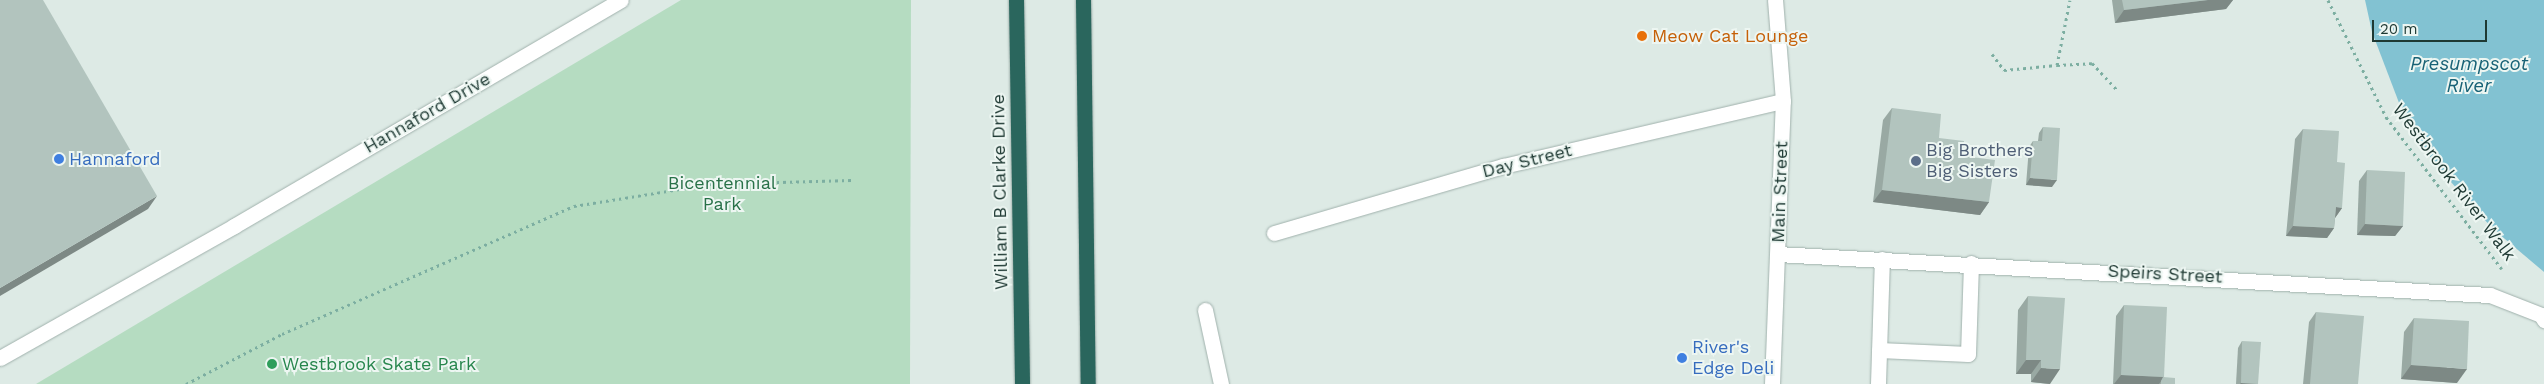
<!DOCTYPE html>
<style>
body{margin:0}
#map{position:relative;width:2544px;height:384px;overflow:hidden;background:#ddeae5;font-family:"Work Sans",sans-serif}
div>[style]{position:absolute}
[style*='--x']{left:calc(var(--x)*1px);top:calc(var(--y)*1px);width:calc(var(--w)*1px);rotate:calc(var(--a)*1deg)}
.green>*{inset:0;background:#b5dcc1}
.water>*{inset:0;background:#82c2d2}
.path>*{height:3px;margin-top:-1.5px;transform-origin:0;background:repeating-linear-gradient(90deg,#7caea1 0 2.5px,transparent 0 6.5px)}
.roads{filter:drop-shadow(0 0 1px #a0b1ac) drop-shadow(0 0 1px #a0b1ac)}
.lane>*{height:15px;margin:-7.5px;padding:0 7.5px;transform-origin:7.5px;border-radius:7.5px;background:#fff}
.street>*{height:15px;margin:-7.5px;padding:0 7.5px;transform-origin:7.5px;border-radius:7.5px;background:#fff}
.secondary>*{height:15px;margin:-7.5px;padding:0 7.5px;transform-origin:7.5px;border-radius:7.5px;background:#fff}
.highway>*{height:15px;margin:-7.5px;padding:0 7.5px;transform-origin:7.5px;border-radius:7.5px;background:#2a665d}
.wall>*{inset:0;background:#99a9a3}
.shaded-wall>*{inset:0;background:#7d8985}
.building>*{inset:0;background:#b2c4be}
.dots>*{width:14px;height:14px;translate:-50% -50%;box-sizing:border-box;border:2px solid #edf6f2;border-radius:50%}
span{translate:-50% -50%;white-space:nowrap;text-align:center;line-height:1.15;-webkit-text-stroke:4px #edf6f2;paint-order:stroke}
.food-label{font-size:18px;color:#c56008}
.left{translate:0 -50%;text-align:left}
.street-label{font-size:18px;color:#1e3933}
.service-label{font-size:18px;color:#4e5e75}
.shop-label{font-size:18px;color:#366cbe}
.park-label{font-size:18px;color:#287148}
.leisure-label{font-size:18px;color:#27864d}
.water-label{font-size:19px;color:#186276;font-style:italic}
.scale{position:absolute;left:2372px;top:20px;width:115px;height:22px;box-sizing:border-box;border:2px solid #1e3933;border-top:0;padding-left:6px;font-size:15px;line-height:18px;white-space:nowrap;color:#1e3933;-webkit-text-stroke:4px #edf6f2;paint-order:stroke}
</style>
<div id="map">
<div class="green">
<i style="clip-path:polygon(681px 0,911px 0,910px 384px,36px 384px)"></i>
</div>
<div class="water">
<i style="clip-path:polygon(2365px 0,2544px 0,2544px 272px,2492px 228px,2434px 163px,2401px 108px,2372px 32px)"></i>
</div>
<div class="path">
<i style="--x:2328;--y:0;--w:131;--a:63.6"></i>
<i style="--x:2386;--y:117;--w:191;--a:52.7"></i>
<i style="--x:1992;--y:54;--w:20;--a:53"></i>
<i style="--x:2004;--y:70;--w:53;--a:-5.4"></i>
<i style="--x:2057;--y:65;--w:66;--a:-78.7"></i>
<i style="--x:2057;--y:65;--w:35;--a:-3"></i>
<i style="--x:2092;--y:63;--w:38;--a:47"></i>
<i style="--x:186;--y:384;--w:108;--a:-27.5"></i>
<i style="--x:282;--y:334;--w:319;--a:-23.7"></i>
<i style="--x:574;--y:206;--w:140;--a:-9.1"></i>
<i style="--x:712;--y:184;--w:140;--a:-1.6"></i>
</div>
<div class="roads">
<div class="lane">
<i style="--x:1205;--y:310;--w:76;--a:77.8"></i>
<i style="--x:1879;--y:350;--w:89;--a:2.6"></i>
<i style="--x:1968;--y:354;--w:91;--a:-88.1"></i>
<i style="--x:0;--y:358;--w:269;--a:-29.4"></i>
<i style="--x:1878;--y:384;--w:125;--a:-88.2"></i>
</div>
<div class="street">
<i style="--x:234;--y:226;--w:448;--a:-30.3"></i>
<i style="--x:1274;--y:233;--w:239;--a:-16.3"></i>
<i style="--x:1503;--y:166;--w:287;--a:-13.1"></i>
<i style="--x:1778;--y:254;--w:713;--a:3.3"></i>
<i style="--x:2490;--y:295;--w:55;--a:21.4"></i>
<i style="--x:2541;--y:315;--w:6;--a:59"></i>
</div>
<div class="secondary">
<i style="--x:1772;--y:384;--w:283;--a:-87.8"></i>
<i style="--x:1783;--y:101;--w:101;--a:-94.5"></i>
</div>
<div class="highway">
<i style="--x:1016;--y:0;--w:384;--a:89.1"></i>
<i style="--x:1083;--y:0;--w:384;--a:89.3"></i>
</div>
</div>
<div class="wall">
<i style="clip-path:polygon(2112px 0,2233px 0,2226px 9px,2115px 23px)"></i>
<i style="clip-path:polygon(1892px 108px,1963px 156px,1989px 202px,1980px 215px,1873px 202px,1883px 120px)"></i>
<i style="clip-path:polygon(2043px 127px,2052px 187px,2026px 185px,2029px 147px,2033px 141px,2038px 141px,2039px 133px)"></i>
<i style="clip-path:polygon(2303px 129px,2337px 162px,2342px 208px,2335px 218px,2334px 228px,2327px 238px,2286px 236px,2295px 139px)"></i>
<i style="clip-path:polygon(2367px 170px,2403px 226px,2395px 236px,2357px 235px,2359px 181px)"></i>
<i style="clip-path:polygon(2028px 296px,2050px 384px,2031px 382px,2031px 374px,2016px 374px,2018px 310px)"></i>
<i style="clip-path:polygon(2124px 305px,2163px 377px,2175px 384px,2113px 384px,2116px 316px)"></i>
<i style="clip-path:polygon(2316px 312px,2358px 384px,2303px 384px,2309px 322px)"></i>
<i style="clip-path:polygon(2414px 318px,2457px 383px,2401px 379px,2404px 332px)"></i>
<i style="clip-path:polygon(2242px 341px,2258px 384px,2236px 384px,2238px 348px)"></i>
</div>
<div class="shaded-wall">
<i style="clip-path:polygon(2208px 0,2233px 0,2226px 9px,2115px 23px,2124px 10px)"></i>
<i style="clip-path:polygon(2030px 178px,2057px 180px,2052px 187px,2026px 185px)"></i>
<i style="clip-path:polygon(1882px 190px,1989px 202px,1980px 215px,1873px 202px)"></i>
<i style="clip-path:polygon(157px 196px,148px 209px,0 296px,0 288px)"></i>
<i style="clip-path:polygon(2336px 207px,2342px 208px,2335px 218px)"></i>
<i style="clip-path:polygon(2365px 224px,2403px 226px,2395px 236px,2357px 235px)"></i>
<i style="clip-path:polygon(2293px 226px,2334px 228px,2327px 238px,2286px 236px)"></i>
<i style="clip-path:polygon(2026px 360px,2041px 360px,2031px 374px,2016px 374px)"></i>
<i style="clip-path:polygon(2411px 365px,2467px 369px,2457px 383px,2401px 379px)"></i>
<i style="clip-path:polygon(2041px 368px,2060px 369px,2050px 384px,2031px 382px)"></i>
<i style="clip-path:polygon(2121px 375px,2164px 377px,2159px 384px,2114px 384px)"></i>
<i style="clip-path:polygon(2241px 383px,2258px 384px,2240px 384px)"></i>
</div>
<div class="building">
<i style="clip-path:polygon(0 0,43px 0,157px 196px,0 288px)"></i>
<i style="clip-path:polygon(2122px 0,2208px 0,2124px 10px)"></i>
<i style="clip-path:polygon(1892px 108px,1941px 114px,1939px 138px,1964px 141px,1963px 156px,1995px 160px,1989px 202px,1882px 190px)"></i>
<i style="clip-path:polygon(2043px 127px,2060px 128px,2057px 180px,2030px 178px,2033px 141px,2042px 141px)"></i>
<i style="clip-path:polygon(2303px 129px,2339px 131px,2337px 162px,2345px 163px,2342px 208px,2336px 207px,2334px 228px,2293px 226px)"></i>
<i style="clip-path:polygon(2367px 170px,2405px 172px,2403px 226px,2365px 224px)"></i>
<i style="clip-path:polygon(2028px 296px,2065px 298px,2060px 369px,2041px 368px,2041px 360px,2026px 360px)"></i>
<i style="clip-path:polygon(2124px 305px,2167px 307px,2164px 377px,2121px 375px)"></i>
<i style="clip-path:polygon(2316px 312px,2364px 316px,2358px 384px,2310px 384px)"></i>
<i style="clip-path:polygon(2414px 318px,2469px 321px,2467px 369px,2411px 365px)"></i>
<i style="clip-path:polygon(2242px 341px,2261px 342px,2258px 384px,2241px 383px)"></i>
<i style="clip-path:polygon(2163px 377px,2175px 378px,2175px 384px,2161px 384px,2161px 381px)"></i>
</div>
<div class="dots">
<i style="left:1642px;top:36px;background:#e8710a"></i>
<i style="left:59px;top:159px;background:#3f7fe0"></i>
<i style="left:1916px;top:161px;background:#5c6f8a"></i>
<i style="left:1682px;top:358px;background:#3f7fe0"></i>
<i style="left:272px;top:364px;background:#2e9e5b"></i>
</div>
<div class="food-label">
<span class="left" style="left:1652px;top:36px">Meow Cat Lounge</span>
</div>
<div class="street-label">
<span style="left:427px;top:113px;rotate:-30deg">Hannaford Drive</span>
<span style="left:1527px;top:161px;rotate:-14deg">Day Street</span>
<span style="left:2454px;top:182px;rotate:53deg">Westbrook River Walk</span>
<span style="left:1000px;top:192px;rotate:-91deg">William B Clarke Drive</span>
<span style="left:1780px;top:192px;rotate:-88deg">Main Street</span>
<span style="left:2165px;top:274px;rotate:3deg">Speirs Street</span>
</div>
<div class="service-label">
<span class="left" style="left:1926px;top:161px">Big Brothers<br>Big Sisters</span>
</div>
<div class="shop-label">
<span class="left" style="left:69px;top:159px">Hannaford</span>
<span class="left" style="left:1692px;top:358px">River's<br>Edge Deli</span>
</div>
<div class="park-label">
<span style="left:722px;top:194px">Bicentennial<br>Park</span>
</div>
<div class="leisure-label">
<span class="left" style="left:282px;top:364px">Westbrook Skate Park</span>
</div>
<div class="water-label">
<span style="left:2469px;top:75px">Presumpscot<br>River</span>
</div>
<div class="scale">20 m</div>
</div>
